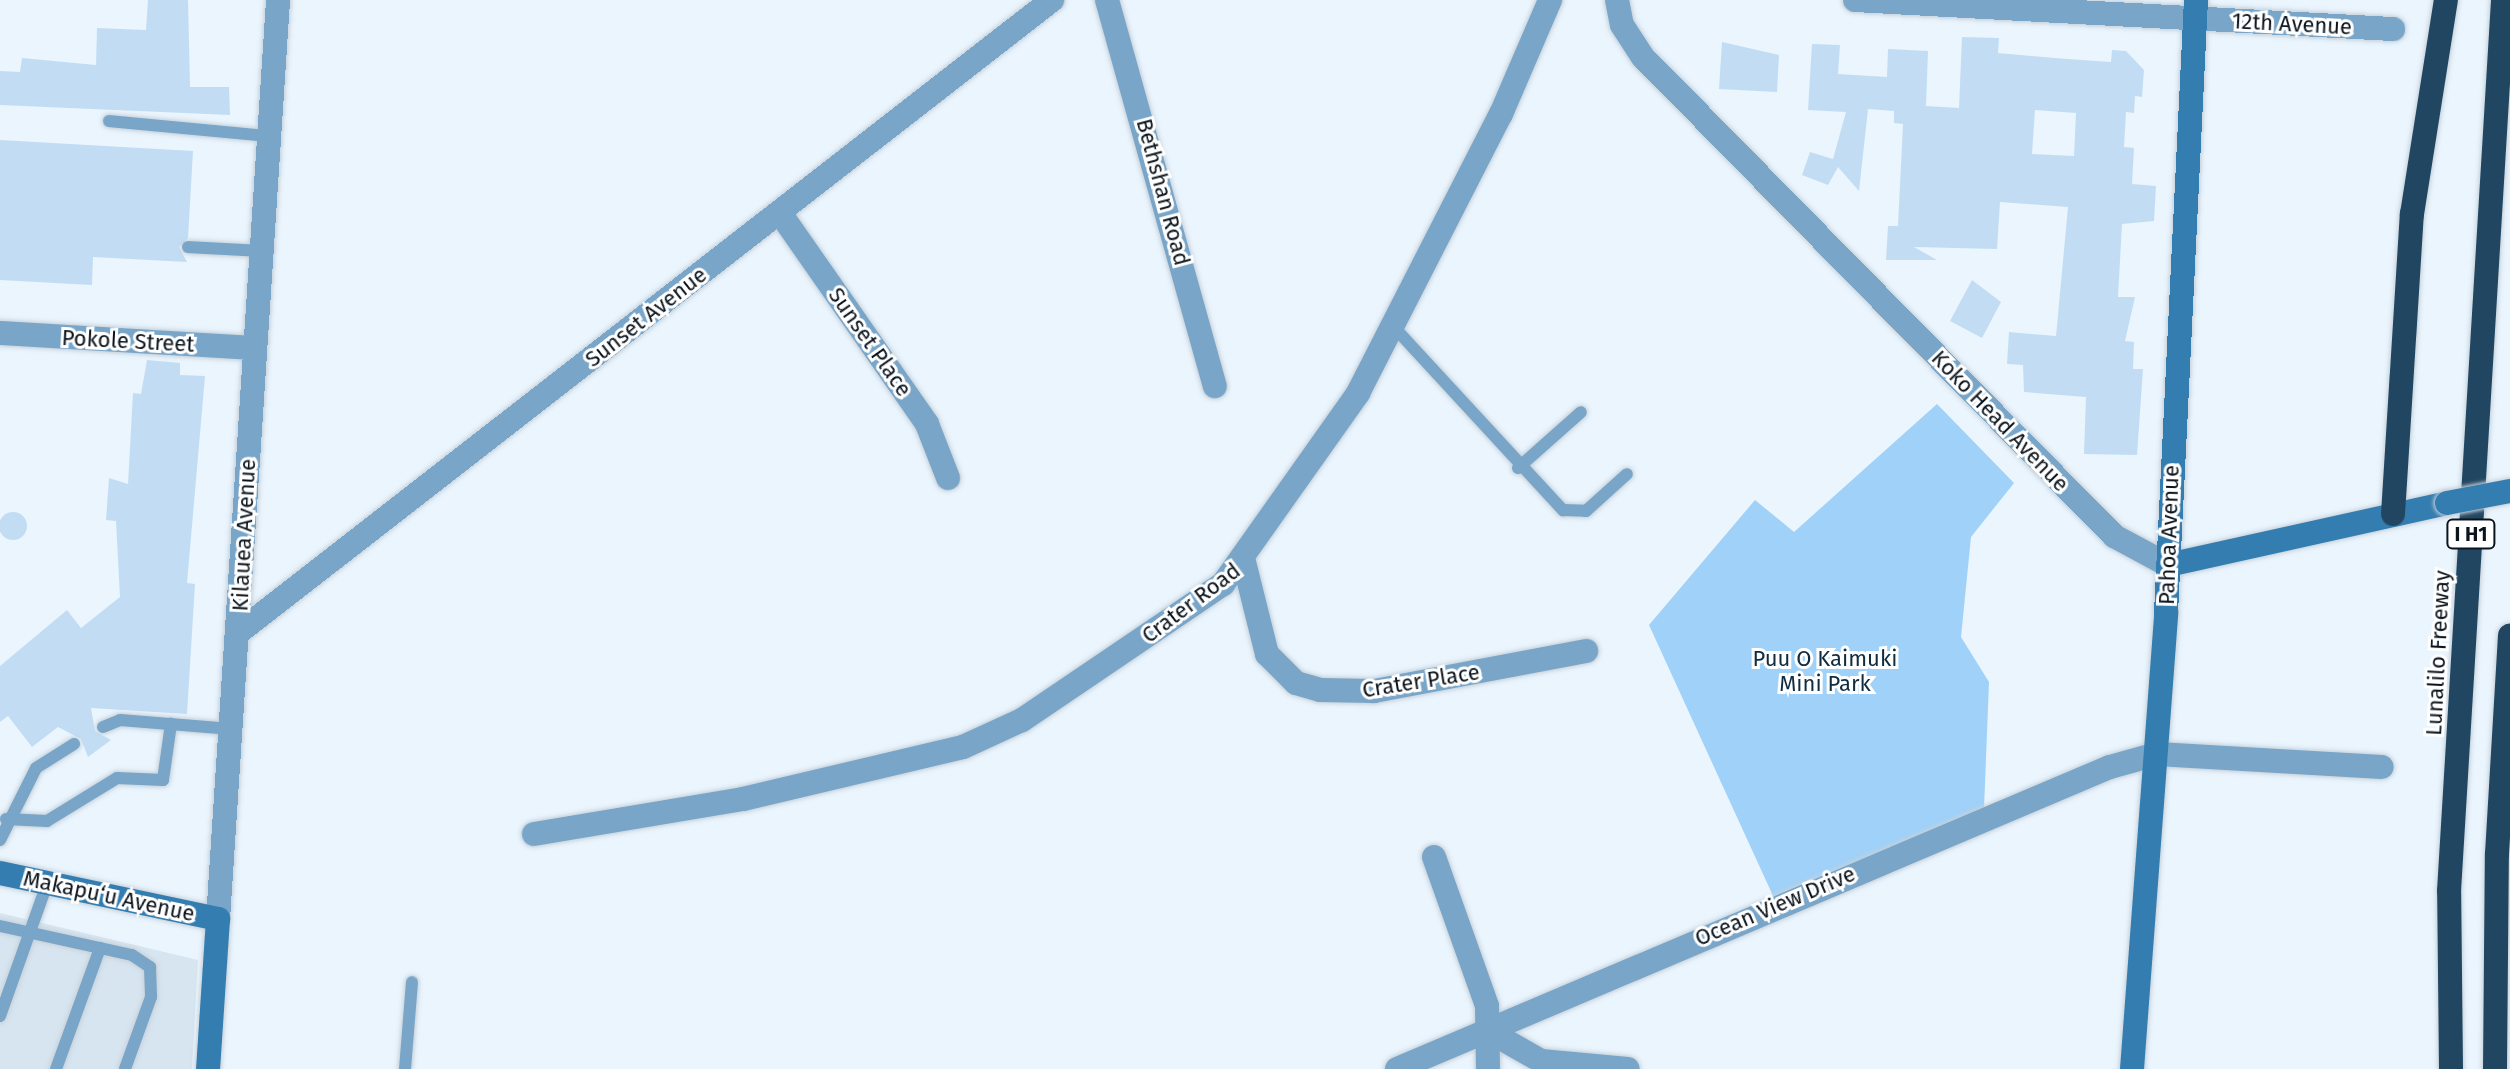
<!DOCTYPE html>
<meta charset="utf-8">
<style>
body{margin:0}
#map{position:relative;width:2510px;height:1069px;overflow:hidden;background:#eaf5fe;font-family:"Fira Sans",sans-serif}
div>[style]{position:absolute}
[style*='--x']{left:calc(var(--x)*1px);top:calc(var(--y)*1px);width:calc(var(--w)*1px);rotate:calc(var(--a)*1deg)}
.built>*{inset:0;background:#d7e5f0}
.green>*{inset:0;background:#a0d1f8}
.building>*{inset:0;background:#c2ddf3}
.round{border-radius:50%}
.roads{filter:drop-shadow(0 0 2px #c6d1da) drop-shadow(0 0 2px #c6d1da)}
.lane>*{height:12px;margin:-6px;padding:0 6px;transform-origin:6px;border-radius:6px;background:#78a5c8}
.street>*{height:24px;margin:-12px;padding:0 12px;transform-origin:12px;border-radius:12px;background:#78a5c8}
.secondary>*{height:24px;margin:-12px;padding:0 12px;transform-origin:12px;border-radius:12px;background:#347db0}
.highway>*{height:24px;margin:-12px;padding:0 12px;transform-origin:12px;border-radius:12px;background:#214662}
.bridges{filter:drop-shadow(0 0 2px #c6d1da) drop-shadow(0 0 2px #c6d1da)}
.secondary-bridge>*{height:24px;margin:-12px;padding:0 12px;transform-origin:12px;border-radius:12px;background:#347db0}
span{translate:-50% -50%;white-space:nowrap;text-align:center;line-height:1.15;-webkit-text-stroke:6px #fff;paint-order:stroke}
.shield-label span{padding:2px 6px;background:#fff;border:2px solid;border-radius:6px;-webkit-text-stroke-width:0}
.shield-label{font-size:20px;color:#0b141c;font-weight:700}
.street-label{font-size:22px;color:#0b141c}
.park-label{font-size:22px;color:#0f2c41}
</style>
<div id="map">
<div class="built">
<i style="clip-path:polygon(0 913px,198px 960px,192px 1069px,0 1069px)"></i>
</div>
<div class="green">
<i style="clip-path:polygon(1937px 404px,2014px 483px,1971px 537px,1961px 637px,1989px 682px,1984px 809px,1774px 898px,1649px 625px,1755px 500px,1794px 532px)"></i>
</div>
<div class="building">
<i style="clip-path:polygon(148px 0,188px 0,190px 87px,229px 87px,230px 115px,0 105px,0 71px,20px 72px,22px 58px,96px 65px,97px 28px,146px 30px)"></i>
<i style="clip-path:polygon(evenodd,1962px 37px,1999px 38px,1998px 53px,2067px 59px,2111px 62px,2112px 50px,2126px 51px,2144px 70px,2142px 97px,2135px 96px,2134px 113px,2126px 112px,2124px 147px,2134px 148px,2132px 184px,2156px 186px,2154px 221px,2122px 224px,2118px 297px,2135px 297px,2125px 341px,2134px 342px,2133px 369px,2143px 369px,2137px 455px,2084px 454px,2086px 397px,2024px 392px,2023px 365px,2007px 364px,2009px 332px,2056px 336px,2068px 207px,2000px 202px,1997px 249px,1914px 247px,1937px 260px,1886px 260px,1888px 226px,1898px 226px,1903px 124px,1894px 123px,1894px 111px,1868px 109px,1859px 191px,1838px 167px,1828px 185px,1802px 175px,1810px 152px,1833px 159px,1846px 112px,1808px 110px,1812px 44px,1840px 45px,1838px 74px,1887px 77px,1888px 49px,1928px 51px,1926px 106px,1959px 108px,1962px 37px,2035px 110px,2076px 113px,2074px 156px,2032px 154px,2035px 110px)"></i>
<i style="clip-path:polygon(1722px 42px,1779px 55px,1777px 92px,1719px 89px)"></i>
<i style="clip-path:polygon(0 140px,193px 151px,188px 238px,179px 247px,187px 262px,93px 257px,92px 285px,0 280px)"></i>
<i style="clip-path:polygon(1972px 280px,2001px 302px,1982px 338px,1950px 321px)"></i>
<i style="clip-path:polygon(147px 360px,180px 363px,180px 375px,205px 376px,187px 583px,195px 584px,187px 714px,91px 708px,95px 731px,111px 740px,88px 757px,81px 739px,58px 727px,32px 747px,8px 716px,0 722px,0 666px,67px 610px,81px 628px,120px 597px,116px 521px,106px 520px,109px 478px,128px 484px,133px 393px,141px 394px)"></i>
<i class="round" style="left:-1px;top:512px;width:28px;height:28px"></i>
</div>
<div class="roads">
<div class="lane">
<i style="--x:109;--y:121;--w:160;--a:5.4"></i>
<i style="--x:188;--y:247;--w:73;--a:3.1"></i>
<i style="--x:1393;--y:326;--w:251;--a:47.3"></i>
<i style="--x:1563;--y:510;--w:23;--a:2"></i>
<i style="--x:1586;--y:511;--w:55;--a:-42.1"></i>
<i style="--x:1518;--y:468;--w:84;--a:-41.6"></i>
<i style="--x:103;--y:727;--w:18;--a:-22"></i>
<i style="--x:120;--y:720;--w:112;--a:4.6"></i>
<i style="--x:6;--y:819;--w:41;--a:2.8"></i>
<i style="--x:47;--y:821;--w:82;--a:-31.6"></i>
<i style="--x:117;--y:778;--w:46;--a:2.5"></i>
<i style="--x:163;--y:780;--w:57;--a:-81.9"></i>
<i style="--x:0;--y:840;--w:80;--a:-63.4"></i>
<i style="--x:36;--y:768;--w:45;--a:-32.3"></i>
<i style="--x:0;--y:926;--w:135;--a:12.4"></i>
<i style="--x:132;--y:955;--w:22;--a:34"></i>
<i style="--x:150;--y:967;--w:30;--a:88"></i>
<i style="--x:151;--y:997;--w:77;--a:109.9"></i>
<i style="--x:0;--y:1016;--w:140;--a:-70.4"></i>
<i style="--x:56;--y:1069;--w:129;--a:-70"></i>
<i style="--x:405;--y:1069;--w:87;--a:-85.4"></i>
</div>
<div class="street">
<i style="--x:1107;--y:0;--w:401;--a:74.4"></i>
<i style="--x:1617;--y:0;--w:25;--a:79"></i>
<i style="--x:1622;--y:25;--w:38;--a:57"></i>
<i style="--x:1643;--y:57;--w:672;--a:45.48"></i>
<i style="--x:2114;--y:536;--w:61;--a:28.2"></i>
<i style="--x:1855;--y:0;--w:539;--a:3.09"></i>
<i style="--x:780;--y:213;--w:257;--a:55.1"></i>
<i style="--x:927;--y:424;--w:58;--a:68.7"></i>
<i style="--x:0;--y:333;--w:255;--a:3.4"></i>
<i style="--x:1244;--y:562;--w:95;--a:76"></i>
<i style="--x:1267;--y:654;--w:41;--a:45"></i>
<i style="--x:1296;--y:683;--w:25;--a:16"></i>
<i style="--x:1320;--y:690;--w:54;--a:1.1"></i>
<i style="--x:1374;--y:691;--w:216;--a:-10.7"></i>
<i style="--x:239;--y:632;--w:1030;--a:-37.86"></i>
<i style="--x:534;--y:834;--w:212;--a:-9.5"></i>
<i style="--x:743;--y:799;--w:226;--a:-13.3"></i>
<i style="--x:963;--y:747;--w:65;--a:-24.6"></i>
<i style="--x:1022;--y:720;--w:243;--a:-34.1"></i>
<i style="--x:1223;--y:584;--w:234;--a:-54.7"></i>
<i style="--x:1358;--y:393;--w:314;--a:-62.9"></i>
<i style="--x:1501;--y:114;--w:124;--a:-66.7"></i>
<i style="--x:1434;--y:857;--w:158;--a:70.4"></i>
<i style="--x:1487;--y:1006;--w:63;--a:89.1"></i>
<i style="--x:218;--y:919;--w:921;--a:-86.26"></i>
<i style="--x:1490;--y:1032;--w:59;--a:29.6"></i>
<i style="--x:1541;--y:1061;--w:87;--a:5.3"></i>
<i style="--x:1397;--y:1069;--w:774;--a:-22.96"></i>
<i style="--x:2110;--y:767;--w:49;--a:-15.5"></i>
<i style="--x:2157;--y:754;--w:225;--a:3.3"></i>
</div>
<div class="secondary">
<i style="--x:2168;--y:565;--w:286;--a:-12.5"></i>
<i style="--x:0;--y:873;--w:223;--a:11.9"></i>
<i style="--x:218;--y:919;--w:150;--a:93.8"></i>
<i style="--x:2132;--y:1069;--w:457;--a:-85.7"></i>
<i style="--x:2166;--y:613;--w:614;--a:-87.2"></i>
</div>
<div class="highway">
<i style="--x:2393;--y:514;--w:301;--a:-86.4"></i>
<i style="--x:2412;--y:214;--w:217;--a:-81"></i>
<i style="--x:2451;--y:1069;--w:178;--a:-90.6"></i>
<i style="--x:2449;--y:891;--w:893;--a:-86.53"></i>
<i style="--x:2495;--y:1069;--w:215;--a:-89.5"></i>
<i style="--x:2497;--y:854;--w:219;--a:-86.6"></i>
</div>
</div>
<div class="bridges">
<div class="secondary-bridge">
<i style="--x:2447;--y:503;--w:64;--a:-10.8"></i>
</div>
</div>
<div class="shield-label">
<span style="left:2471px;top:534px">I H1</span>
</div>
<div class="street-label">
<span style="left:2292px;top:24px;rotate:3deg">12th Avenue</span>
<span style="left:1163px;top:192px;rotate:75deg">Bethshan Road</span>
<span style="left:646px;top:317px;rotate:-38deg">Sunset Avenue</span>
<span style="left:128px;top:341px;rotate:3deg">Pokole Street</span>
<span style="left:870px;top:342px;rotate:55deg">Sunset Place</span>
<span style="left:2000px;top:421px;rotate:46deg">Koko Head Avenue</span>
<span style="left:244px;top:535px;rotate:-87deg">Kilauea Avenue</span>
<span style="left:2169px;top:535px;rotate:-88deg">Pahoa Avenue</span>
<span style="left:1191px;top:603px;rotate:-37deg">Crater Road</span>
<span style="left:2438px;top:653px;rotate:-87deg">Lunalilo Freeway</span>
<span style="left:1421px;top:681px;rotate:-9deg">Crater Place</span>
<span style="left:109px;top:896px;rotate:12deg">Makapu‘u Avenue</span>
<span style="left:1775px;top:906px;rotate:-23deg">Ocean View Drive</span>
</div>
<div class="park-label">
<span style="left:1825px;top:671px">Puu O Kaimuki<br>Mini Park</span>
</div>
</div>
